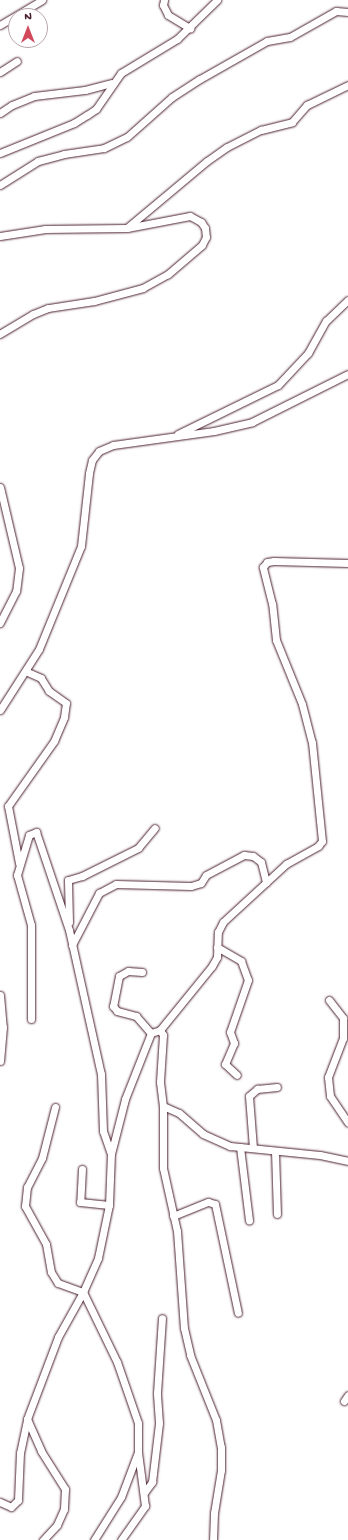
<!DOCTYPE html>
<style>
body{margin:0}
#map{position:relative;width:348px;height:1540px;overflow:hidden;background:#fff;font-family:"Gochi Hand",sans-serif}
div>[style]{position:absolute}
[style*='--x']{left:calc(var(--x)*1px);top:calc(var(--y)*1px);width:calc(var(--w)*1px);rotate:calc(var(--a)*1deg)}
.roads{filter:drop-shadow(0 0 1px #4a1f2b) drop-shadow(0 0 1px #4a1f2b)}
.street>*{height:7px;margin:-3.5px;padding:0 3.5px;transform-origin:3.5px;border-radius:3.5px;background:#fff}
span{translate:-50% -50%;white-space:nowrap;text-align:center;line-height:1.15;-webkit-text-stroke:3px #fff;paint-order:stroke}
.north{position:absolute;left:8px;top:8px;width:40px;height:40px;box-sizing:border-box;background:#fff;border:1px solid #b7a5aa;border-radius:50%;rotate:0deg;font-size:11px;font-weight:700;line-height:16px;text-align:center;color:#4a1f2b}
.north::after{content:'';display:block;margin:auto;width:14px;height:18px;background:#d1495b;clip-path:polygon(50% 0,100% 100%,50% 72%,0 100%)}
</style>
<div id="map">
<div class="roads">
<div class="street">
<i style="--x:164;--y:0;--w:5;--a:101"></i>
<i style="--x:163;--y:5;--w:11;--a:63"></i>
<i style="--x:168;--y:15;--w:26;--a:31"></i>
<i style="--x:0;--y:25;--w:49;--a:-30.8"></i>
<i style="--x:0;--y:72;--w:20;--a:-33"></i>
<i style="--x:0;--y:113;--w:14;--a:-34"></i>
<i style="--x:12;--y:105;--w:24;--a:-22"></i>
<i style="--x:34;--y:96;--w:51;--a:-6.7"></i>
<i style="--x:85;--y:90;--w:27;--a:-15"></i>
<i style="--x:0;--y:153;--w:80;--a:-22.1"></i>
<i style="--x:74;--y:123;--w:15;--a:-32"></i>
<i style="--x:87;--y:115;--w:11;--a:-34"></i>
<i style="--x:96;--y:109;--w:44;--a:-55.2"></i>
<i style="--x:121;--y:73;--w:66;--a:-31.3"></i>
<i style="--x:177;--y:39;--w:56;--a:-44.3"></i>
<i style="--x:0;--y:185;--w:45;--a:-32.3"></i>
<i style="--x:38;--y:161;--w:27;--a:-15"></i>
<i style="--x:64;--y:154;--w:40;--a:-8.5"></i>
<i style="--x:104;--y:148;--w:25;--a:-26"></i>
<i style="--x:127;--y:137;--w:60;--a:-41.6"></i>
<i style="--x:172;--y:97;--w:33;--a:-33"></i>
<i style="--x:200;--y:79;--w:77;--a:-29.6"></i>
<i style="--x:267;--y:41;--w:23;--a:-10"></i>
<i style="--x:290;--y:37;--w:53;--a:-29.5"></i>
<i style="--x:336;--y:11;--w:12;--a:5"></i>
<i style="--x:128;--y:227;--w:103;--a:-39.9"></i>
<i style="--x:207;--y:161;--w:24;--a:-35"></i>
<i style="--x:227;--y:147;--w:38;--a:-27"></i>
<i style="--x:261;--y:130;--w:32;--a:-14"></i>
<i style="--x:292;--y:122;--w:23;--a:-49"></i>
<i style="--x:307;--y:105;--w:46;--a:-26"></i>
<i style="--x:0;--y:236;--w:46;--a:-8.8"></i>
<i style="--x:45;--y:229;--w:82;--a:-0.7"></i>
<i style="--x:127;--y:228;--w:64;--a:-10.8"></i>
<i style="--x:190;--y:216;--w:13;--a:29"></i>
<i style="--x:201;--y:222;--w:7;--a:56"></i>
<i style="--x:205;--y:228;--w:9;--a:84"></i>
<i style="--x:206;--y:237;--w:9;--a:117"></i>
<i style="--x:202;--y:245;--w:45;--a:139.5"></i>
<i style="--x:168;--y:274;--w:29;--a:151"></i>
<i style="--x:143;--y:288;--w:51;--a:165.1"></i>
<i style="--x:94;--y:301;--w:47;--a:171.3"></i>
<i style="--x:48;--y:308;--w:16;--a:158"></i>
<i style="--x:33;--y:314;--w:39;--a:149"></i>
<i style="--x:178;--y:434;--w:111;--a:-26.1"></i>
<i style="--x:278;--y:385;--w:44;--a:-46.8"></i>
<i style="--x:308;--y:353;--w:37;--a:-61"></i>
<i style="--x:326;--y:321;--w:30;--a:-44"></i>
<i style="--x:0;--y:487;--w:83;--a:76.8"></i>
<i style="--x:19;--y:568;--w:23;--a:97"></i>
<i style="--x:16;--y:591;--w:36;--a:117"></i>
<i style="--x:0;--y:710;--w:72;--a:-57.4"></i>
<i style="--x:39;--y:649;--w:111;--a:-67.8"></i>
<i style="--x:81;--y:546;--w:73;--a:-83.7"></i>
<i style="--x:89;--y:473;--w:13;--a:-77"></i>
<i style="--x:92;--y:460;--w:11;--a:-52"></i>
<i style="--x:99;--y:451;--w:15;--a:-23"></i>
<i style="--x:113;--y:445;--w:102;--a:-7.9"></i>
<i style="--x:214;--y:431;--w:39;--a:-13"></i>
<i style="--x:252;--y:422;--w:107;--a:-26.6"></i>
<i style="--x:19;--y:863;--w:58;--a:-100.9"></i>
<i style="--x:8;--y:806;--w:80;--a:-54.7"></i>
<i style="--x:54;--y:741;--w:26;--a:-67"></i>
<i style="--x:64;--y:717;--w:14;--a:-82"></i>
<i style="--x:66;--y:703;--w:21;--a:-145"></i>
<i style="--x:49;--y:691;--w:15;--a:-122"></i>
<i style="--x:41;--y:678;--w:17;--a:-156"></i>
<i style="--x:69;--y:922;--w:42;--a:-91.4"></i>
<i style="--x:68;--y:880;--w:15;--a:-16"></i>
<i style="--x:82;--y:876;--w:63;--a:-26.6"></i>
<i style="--x:138;--y:848;--w:26;--a:-50"></i>
<i style="--x:72;--y:945;--w:59;--a:-62.6"></i>
<i style="--x:99;--y:893;--w:19;--a:-28"></i>
<i style="--x:116;--y:884;--w:75;--a:1.5"></i>
<i style="--x:191;--y:886;--w:10;--a:-17"></i>
<i style="--x:201;--y:883;--w:9;--a:-58"></i>
<i style="--x:206;--y:875;--w:43;--a:-27.8"></i>
<i style="--x:244;--y:855;--w:9;--a:6"></i>
<i style="--x:253;--y:856;--w:10;--a:37"></i>
<i style="--x:261;--y:862;--w:21;--a:76"></i>
<i style="--x:217;--y:947;--w:28;--a:30"></i>
<i style="--x:241;--y:961;--w:20;--a:70"></i>
<i style="--x:248;--y:980;--w:55;--a:109.1"></i>
<i style="--x:230;--y:1032;--w:12;--a:70"></i>
<i style="--x:234;--y:1043;--w:23;--a:113"></i>
<i style="--x:225;--y:1064;--w:16;--a:43"></i>
<i style="--x:142;--y:972;--w:14;--a:-176"></i>
<i style="--x:128;--y:971;--w:10;--a:151"></i>
<i style="--x:119;--y:976;--w:31;--a:101"></i>
<i style="--x:113;--y:1006;--w:6;--a:51"></i>
<i style="--x:117;--y:1011;--w:20;--a:15"></i>
<i style="--x:136;--y:1016;--w:23;--a:49"></i>
<i style="--x:0;--y:995;--w:32;--a:85"></i>
<i style="--x:3;--y:1027;--w:34;--a:95"></i>
<i style="--x:329;--y:1000;--w:23;--a:52"></i>
<i style="--x:343;--y:1018;--w:20;--a:90"></i>
<i style="--x:343;--y:1038;--w:42;--a:111"></i>
<i style="--x:328;--y:1077;--w:19;--a:84"></i>
<i style="--x:330;--y:1096;--w:32;--a:56"></i>
<i style="--x:31;--y:1019;--w:94;--a:-90"></i>
<i style="--x:31;--y:925;--w:52;--a:-105.6"></i>
<i style="--x:17;--y:875;--w:42;--a:-73.3"></i>
<i style="--x:29;--y:835;--w:8;--a:-23"></i>
<i style="--x:36;--y:832;--w:103;--a:71.4"></i>
<i style="--x:69;--y:930;--w:148;--a:77.5"></i>
<i style="--x:101;--y:1074;--w:57;--a:88"></i>
<i style="--x:103;--y:1131;--w:24;--a:71"></i>
<i style="--x:160;--y:1030;--w:82;--a:-50.9"></i>
<i style="--x:212;--y:966;--w:10;--a:-61"></i>
<i style="--x:217;--y:957;--w:25;--a:-88"></i>
<i style="--x:218;--y:932;--w:11;--a:-63"></i>
<i style="--x:223;--y:922;--w:86;--a:-42.6"></i>
<i style="--x:286;--y:864;--w:37;--a:-29"></i>
<i style="--x:318;--y:846;--w:6;--a:-51"></i>
<i style="--x:322;--y:841;--w:99;--a:-95.8"></i>
<i style="--x:312;--y:743;--w:40;--a:-104.4"></i>
<i style="--x:302;--y:704;--w:69;--a:-112.1"></i>
<i style="--x:276;--y:640;--w:36;--a:-96"></i>
<i style="--x:272;--y:604;--w:38;--a:-104"></i>
<i style="--x:263;--y:567;--w:6;--a:-51"></i>
<i style="--x:267;--y:562;--w:7;--a:-8"></i>
<i style="--x:274;--y:561;--w:74;--a:1.5"></i>
<i style="--x:163;--y:1106;--w:17;--a:24"></i>
<i style="--x:179;--y:1113;--w:32;--a:41"></i>
<i style="--x:203;--y:1134;--w:30;--a:24"></i>
<i style="--x:230;--y:1146;--w:90;--a:5.7"></i>
<i style="--x:320;--y:1155;--w:29;--a:12"></i>
<i style="--x:55;--y:1107;--w:53;--a:104.3"></i>
<i style="--x:42;--y:1158;--w:33;--a:117"></i>
<i style="--x:27;--y:1187;--w:19;--a:96"></i>
<i style="--x:25;--y:1206;--w:43;--a:61.1"></i>
<i style="--x:46;--y:1244;--w:28;--a:80"></i>
<i style="--x:51;--y:1272;--w:13;--a:58"></i>
<i style="--x:58;--y:1283;--w:27;--a:20"></i>
<i style="--x:83;--y:1292;--w:78;--a:64.1"></i>
<i style="--x:117;--y:1362;--w:65;--a:71"></i>
<i style="--x:138;--y:1423;--w:29;--a:90"></i>
<i style="--x:138;--y:1452;--w:48;--a:110.7"></i>
<i style="--x:121;--y:1497;--w:51;--a:122.1"></i>
<i style="--x:240;--y:1147;--w:74;--a:83"></i>
<i style="--x:253;--y:1148;--w:52;--a:-94.4"></i>
<i style="--x:249;--y:1096;--w:11;--a:-41"></i>
<i style="--x:257;--y:1089;--w:20;--a:-6"></i>
<i style="--x:275;--y:1151;--w:63;--a:88.2"></i>
<i style="--x:82;--y:1169;--w:33;--a:93"></i>
<i style="--x:80;--y:1202;--w:29;--a:6"></i>
<i style="--x:173;--y:1216;--w:38;--a:-22"></i>
<i style="--x:208;--y:1202;--w:7;--a:16"></i>
<i style="--x:215;--y:1204;--w:111;--a:78.1"></i>
<i style="--x:344;--y:1401;--w:7;--a:-56"></i>
<i style="--x:27;--y:1419;--w:35;--a:66"></i>
<i style="--x:41;--y:1451;--w:45;--a:57.7"></i>
<i style="--x:65;--y:1489;--w:20;--a:93"></i>
<i style="--x:64;--y:1509;--w:17;--a:114"></i>
<i style="--x:57;--y:1525;--w:21;--a:133"></i>
<i style="--x:144;--y:1493;--w:14;--a:-54"></i>
<i style="--x:152;--y:1482;--w:59;--a:-83.2"></i>
<i style="--x:159;--y:1423;--w:30;--a:-94"></i>
<i style="--x:157;--y:1393;--w:75;--a:-86.2"></i>
<i style="--x:0;--y:1502;--w:12;--a:24"></i>
<i style="--x:11;--y:1507;--w:10;--a:-45"></i>
<i style="--x:18;--y:1500;--w:47;--a:-87.6"></i>
<i style="--x:20;--y:1453;--w:35;--a:-78"></i>
<i style="--x:27;--y:1419;--w:88;--a:-69.3"></i>
<i style="--x:58;--y:1337;--w:51;--a:-60.9"></i>
<i style="--x:83;--y:1292;--w:37;--a:-66"></i>
<i style="--x:98;--y:1258;--w:54;--a:-78.3"></i>
<i style="--x:109;--y:1205;--w:51;--a:-87.8"></i>
<i style="--x:111;--y:1154;--w:57;--a:-75.7"></i>
<i style="--x:125;--y:1099;--w:71;--a:-68.5"></i>
<i style="--x:151;--y:1033;--w:9;--a:-18"></i>
<i style="--x:160;--y:1030;--w:6;--a:59"></i>
<i style="--x:163;--y:1035;--w:47;--a:93.7"></i>
<i style="--x:160;--y:1082;--w:24;--a:83"></i>
<i style="--x:163;--y:1106;--w:62;--a:90"></i>
<i style="--x:163;--y:1168;--w:65;--a:77.5"></i>
<i style="--x:177;--y:1231;--w:97;--a:85.9"></i>
<i style="--x:184;--y:1328;--w:28;--a:77"></i>
<i style="--x:190;--y:1355;--w:70;--a:68.2"></i>
<i style="--x:216;--y:1420;--w:27;--a:80"></i>
<i style="--x:221;--y:1447;--w:23;--a:90"></i>
<i style="--x:221;--y:1470;--w:44;--a:99.2"></i>
<i style="--x:214;--y:1513;--w:27;--a:92"></i>
<i style="--x:121;--y:1540;--w:42;--a:-54.8"></i>
<i style="--x:145;--y:1506;--w:54;--a:-97.4"></i>
</div>
</div>
<div class="north">N</div>
</div>
